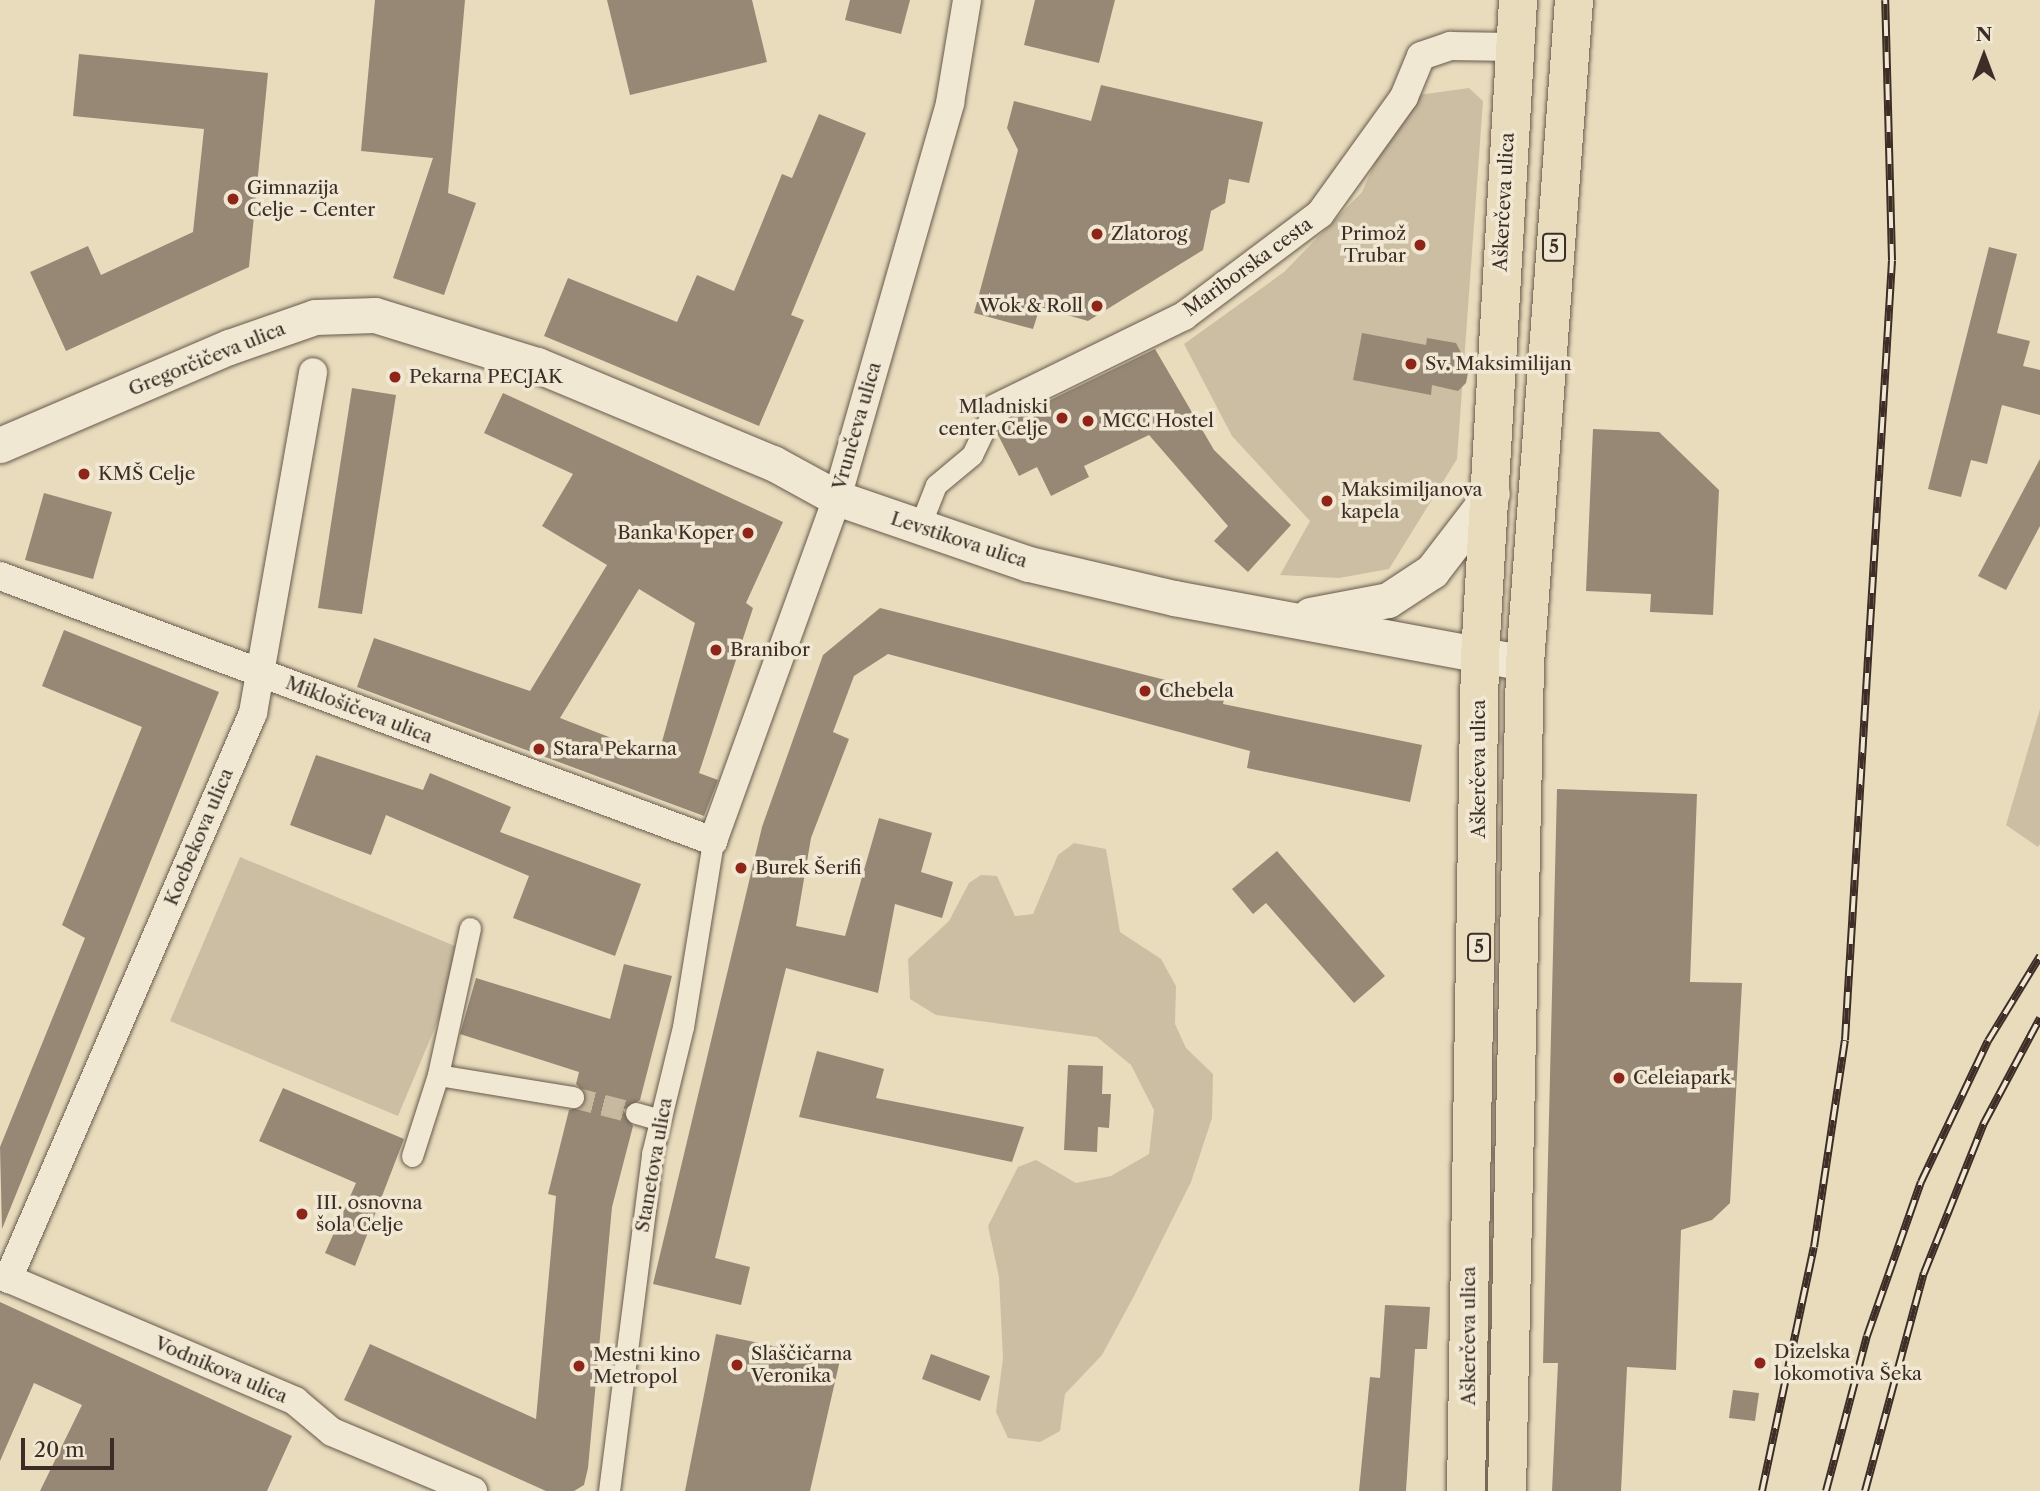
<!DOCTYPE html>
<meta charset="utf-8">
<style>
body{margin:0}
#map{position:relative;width:2040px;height:1491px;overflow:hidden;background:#e9dcbd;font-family:"Libre Caslon Text",serif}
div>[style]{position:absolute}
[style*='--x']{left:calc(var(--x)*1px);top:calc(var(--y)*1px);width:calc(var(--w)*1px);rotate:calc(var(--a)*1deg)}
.green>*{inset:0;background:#ccbea3}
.building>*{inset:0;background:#968875}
.pedestrian-tunnel>*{height:21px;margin-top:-10.5px;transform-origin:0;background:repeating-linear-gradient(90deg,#c6b99f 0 21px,transparent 0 31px)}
.roads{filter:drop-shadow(0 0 2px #675a4c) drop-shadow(0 0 2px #675a4c)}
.pedestrian>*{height:21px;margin:-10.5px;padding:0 10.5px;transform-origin:10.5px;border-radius:10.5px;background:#f1e8d4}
.minor>*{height:28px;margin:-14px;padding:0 14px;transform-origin:14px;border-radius:14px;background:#f1e8d4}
.tertiary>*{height:35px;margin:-17.5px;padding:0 17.5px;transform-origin:17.5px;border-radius:17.5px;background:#f1e8d4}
.primary>*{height:38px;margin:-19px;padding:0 19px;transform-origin:19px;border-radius:19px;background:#e9dcbd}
.rail>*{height:8px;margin-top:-4px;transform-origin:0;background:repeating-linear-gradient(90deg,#f1e8d4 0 16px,#3c2e26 0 32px);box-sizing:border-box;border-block:2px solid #3c2e26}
.dots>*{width:19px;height:19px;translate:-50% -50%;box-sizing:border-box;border:4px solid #f1e8d4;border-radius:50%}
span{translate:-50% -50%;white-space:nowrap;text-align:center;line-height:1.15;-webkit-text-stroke:7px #f1e8d4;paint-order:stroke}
.shield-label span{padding:2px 5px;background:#f1e8d4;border:2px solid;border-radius:5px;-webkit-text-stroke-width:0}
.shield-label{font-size:18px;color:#3c2e26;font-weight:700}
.poi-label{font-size:19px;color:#3c2e26}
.left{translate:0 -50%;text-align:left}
.right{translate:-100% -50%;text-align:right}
.street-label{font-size:19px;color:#3c2e26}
.north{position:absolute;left:1949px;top:21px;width:70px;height:70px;-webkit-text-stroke:5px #f1e8d4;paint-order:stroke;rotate:0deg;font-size:19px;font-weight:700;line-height:28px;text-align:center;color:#3c2e26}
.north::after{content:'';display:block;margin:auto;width:24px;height:32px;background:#3c2e26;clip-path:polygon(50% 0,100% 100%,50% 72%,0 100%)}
.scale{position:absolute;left:21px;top:1438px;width:93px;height:32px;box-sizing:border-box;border:4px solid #3c2e26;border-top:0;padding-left:9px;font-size:21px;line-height:24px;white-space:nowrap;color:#3c2e26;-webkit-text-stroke:5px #f1e8d4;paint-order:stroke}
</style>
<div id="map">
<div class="green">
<i style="clip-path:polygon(1469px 88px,1483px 101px,1457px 459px,1389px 569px,1339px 578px,1280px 575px,1310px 521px,1232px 436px,1184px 344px,1284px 272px,1362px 192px,1404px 97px)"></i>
<i style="clip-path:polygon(2040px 709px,2040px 844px,2038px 847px,2006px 825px)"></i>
<i style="clip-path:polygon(1074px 843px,1106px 849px,1120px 932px,1161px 959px,1176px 986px,1175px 1024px,1186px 1048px,1213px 1074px,1212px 1118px,1191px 1182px,1134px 1296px,1102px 1355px,1065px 1394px,1060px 1431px,1040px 1442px,1008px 1438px,996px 1412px,1003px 1358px,999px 1277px,988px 1226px,1018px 1167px,1036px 1160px,1076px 1183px,1111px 1176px,1149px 1154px,1154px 1110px,1131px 1065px,1097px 1037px,936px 1015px,910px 999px,908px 959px,949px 921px,969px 883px,981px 875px,997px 876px,1015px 916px,1033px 914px,1058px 855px)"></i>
<i style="clip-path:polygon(240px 857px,467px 951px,398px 1116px,170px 1021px)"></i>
</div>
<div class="building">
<i style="clip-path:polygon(375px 0,465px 0,448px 193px,476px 203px,444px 295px,393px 278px,433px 158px,361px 151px)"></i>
<i style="clip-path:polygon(607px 0,752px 0,767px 62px,630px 95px)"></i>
<i style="clip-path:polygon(850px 0,910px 0,901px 34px,845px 20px)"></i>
<i style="clip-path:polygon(1035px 0,1115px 0,1099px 63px,1024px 45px)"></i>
<i style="clip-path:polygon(79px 54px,268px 73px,249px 267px,66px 351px,30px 272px,88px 246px,101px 275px,193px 232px,204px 129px,73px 116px)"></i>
<i style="clip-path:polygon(1101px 85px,1263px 122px,1249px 183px,1229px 179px,1225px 203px,1211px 211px,1203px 250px,1088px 321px,1040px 307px,1033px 329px,974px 313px,1018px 150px,1007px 128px,1014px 101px,1091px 121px)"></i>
<i style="clip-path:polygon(819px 114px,866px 133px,791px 315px,804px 320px,759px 426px,544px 336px,568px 278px,677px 322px,697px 275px,734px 291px,782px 174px,792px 178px)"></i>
<i style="clip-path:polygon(1989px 247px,2017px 254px,1997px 333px,2030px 341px,2023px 366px,2040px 370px,2040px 415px,2002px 405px,1987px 464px,1971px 460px,1961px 497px,1928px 489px)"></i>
<i style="clip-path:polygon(1362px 333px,1426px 345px,1427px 338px,1456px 343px,1469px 368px,1466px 383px,1458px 391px,1432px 385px,1431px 395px,1353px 380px)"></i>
<i style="clip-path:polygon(1155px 349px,1214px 450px,1291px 525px,1248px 572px,1214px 541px,1228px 526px,1149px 435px,1084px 466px,1089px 477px,1051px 496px,1037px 467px,1019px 476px,997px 433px,1001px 424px)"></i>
<i style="clip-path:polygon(352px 388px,396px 395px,362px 614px,318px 608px)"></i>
<i style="clip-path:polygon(evenodd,503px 393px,783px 522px,746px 603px,753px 608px,699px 773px,718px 780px,704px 816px,357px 687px,374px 638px,530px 691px,607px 565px,542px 526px,573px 474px,484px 433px,503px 393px,639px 589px,695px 623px,658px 756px,560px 718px,639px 589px)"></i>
<i style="clip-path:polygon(1593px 429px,1659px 432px,1719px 490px,1713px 615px,1650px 612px,1651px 594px,1586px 591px)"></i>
<i style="clip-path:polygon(2040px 459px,2040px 526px,2006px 590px,1978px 576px)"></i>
<i style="clip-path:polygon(44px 493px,112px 512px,93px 579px,25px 560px)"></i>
<i style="clip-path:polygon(880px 608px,1225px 695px,1223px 704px,1422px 745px,1410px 802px,1247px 768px,1250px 751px,888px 654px,854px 676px,833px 732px,849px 739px,811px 838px,796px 926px,845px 936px,879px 818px,932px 833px,921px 872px,953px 882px,942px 918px,895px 904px,878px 993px,786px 968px,715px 1258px,750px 1267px,741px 1305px,653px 1284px,762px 827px,823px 655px)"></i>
<i style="clip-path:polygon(64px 630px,219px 692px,2px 1229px,0 1147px,85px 938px,62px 925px,142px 727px,42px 686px)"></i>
<i style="clip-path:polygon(316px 755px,423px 790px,430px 773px,511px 807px,500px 832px,641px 884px,615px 956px,513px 918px,529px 876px,386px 815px,371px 855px,290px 825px)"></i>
<i style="clip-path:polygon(1557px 789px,1697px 794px,1690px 982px,1742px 983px,1730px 1203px,1712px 1220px,1681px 1230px,1676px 1370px,1627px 1367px,1621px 1491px,1552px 1491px,1558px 1363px,1543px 1363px)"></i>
<i style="clip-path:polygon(1277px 851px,1385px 976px,1354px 1003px,1266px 903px,1253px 914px,1232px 889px)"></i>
<i style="clip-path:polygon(624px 964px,672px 976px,640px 1100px,623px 1110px,633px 1126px,612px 1207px,588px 1468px,584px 1485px,574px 1491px,546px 1491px,344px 1400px,370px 1344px,536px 1419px,556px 1196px,548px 1194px,569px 1110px,583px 1106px,585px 1093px,576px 1084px,579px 1072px,460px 1034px,476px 978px,610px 1019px)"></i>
<i style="clip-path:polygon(817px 1051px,884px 1069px,876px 1098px,1024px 1127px,1012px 1162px,799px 1117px)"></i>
<i style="clip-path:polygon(1068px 1065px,1103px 1066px,1102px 1094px,1111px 1094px,1109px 1128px,1098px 1127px,1097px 1152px,1064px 1150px)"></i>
<i style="clip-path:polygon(283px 1088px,404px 1139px,355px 1266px,325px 1253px,356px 1183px,259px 1141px)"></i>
<i style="clip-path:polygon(0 1302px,292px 1436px,267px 1491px,40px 1491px,82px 1405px,34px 1383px,0 1461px)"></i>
<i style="clip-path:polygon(1385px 1305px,1430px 1307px,1427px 1349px,1415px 1349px,1406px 1491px,1359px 1491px,1370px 1377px,1380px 1378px)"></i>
<i style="clip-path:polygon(716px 1334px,840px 1360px,810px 1491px,685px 1491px)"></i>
<i style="clip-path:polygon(931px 1354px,990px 1376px,980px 1401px,922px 1379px)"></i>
<i style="clip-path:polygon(1733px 1390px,1759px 1393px,1755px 1421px,1729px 1418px)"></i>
</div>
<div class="pedestrian-tunnel">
<i style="--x:573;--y:1097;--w:65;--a:14.3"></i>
</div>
<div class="roads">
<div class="pedestrian">
<i style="--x:919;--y:528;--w:46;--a:-68.4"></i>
<i style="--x:936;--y:485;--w:47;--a:-39.8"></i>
<i style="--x:972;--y:455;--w:51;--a:-64.4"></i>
<i style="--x:470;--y:928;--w:150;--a:102.3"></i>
<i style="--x:438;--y:1075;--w:137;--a:9.3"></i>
<i style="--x:636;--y:1113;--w:25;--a:16"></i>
<i style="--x:412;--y:1156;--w:85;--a:-72.2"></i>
<i style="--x:609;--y:1491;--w:340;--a:-82.7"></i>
<i style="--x:652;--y:1154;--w:131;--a:-76.3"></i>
<i style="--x:683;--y:1027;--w:188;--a:-80.8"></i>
</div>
<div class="minor">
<i style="--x:994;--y:409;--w:212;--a:-26.1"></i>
<i style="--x:1184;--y:316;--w:170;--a:-36.9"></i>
<i style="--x:1320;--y:214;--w:144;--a:-54.3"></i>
<i style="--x:1404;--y:97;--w:44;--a:-67.5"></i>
<i style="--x:1421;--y:56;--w:31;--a:-19"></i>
<i style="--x:1450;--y:46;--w:63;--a:0.9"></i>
<i style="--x:0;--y:576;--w:761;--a:20.39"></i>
<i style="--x:713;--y:841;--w:365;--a:-70.1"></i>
<i style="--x:837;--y:498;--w:411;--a:-74"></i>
<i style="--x:950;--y:103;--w:104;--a:-80.6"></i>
<i style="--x:0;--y:1275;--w:321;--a:23.1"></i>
<i style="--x:295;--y:1401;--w:48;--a:40"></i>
<i style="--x:332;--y:1432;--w:153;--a:22.7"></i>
<i style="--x:8;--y:1279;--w:617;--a:-66.59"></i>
<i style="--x:253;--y:713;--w:346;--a:-80"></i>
</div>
<div class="tertiary">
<i style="--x:0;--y:445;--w:249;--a:-23.2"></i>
<i style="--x:229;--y:347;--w:91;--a:-19.2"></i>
<i style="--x:315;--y:317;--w:60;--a:-1.9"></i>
<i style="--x:375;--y:315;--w:170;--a:17.2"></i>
<i style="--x:537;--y:365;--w:256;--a:22.6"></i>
<i style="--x:773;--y:463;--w:73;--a:28.7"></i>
<i style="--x:837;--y:498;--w:203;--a:19"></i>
<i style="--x:1029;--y:564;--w:149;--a:13.2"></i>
<i style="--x:1174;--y:598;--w:357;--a:10.5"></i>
<i style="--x:1310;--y:615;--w:79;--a:-10.9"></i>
<i style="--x:1388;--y:600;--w:53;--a:-33.4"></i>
<i style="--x:1432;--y:571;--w:98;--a:-52.4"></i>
</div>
<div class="primary">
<i style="--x:1466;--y:1491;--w:835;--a:-89.04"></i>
<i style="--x:1480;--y:656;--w:657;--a:-86.68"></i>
<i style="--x:1507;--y:1491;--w:828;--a:-88.75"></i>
<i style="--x:1525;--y:663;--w:665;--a:-85.77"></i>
</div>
</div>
<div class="rail">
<i style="--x:1762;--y:1491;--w:249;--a:-78"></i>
<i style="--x:1814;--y:1247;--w:209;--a:-81.5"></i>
<i style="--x:1845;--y:1040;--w:781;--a:-86.55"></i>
<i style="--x:1892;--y:260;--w:260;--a:-91.5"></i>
<i style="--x:1826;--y:1491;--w:160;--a:-75.2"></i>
<i style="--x:1867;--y:1336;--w:163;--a:-70.7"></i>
<i style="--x:1921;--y:1182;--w:156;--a:-64.6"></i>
<i style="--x:1988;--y:1041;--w:100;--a:-58.5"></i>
<i style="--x:1865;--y:1491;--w:226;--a:-74.9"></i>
<i style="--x:1924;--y:1273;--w:162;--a:-68.2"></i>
<i style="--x:1984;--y:1123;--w:119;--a:-61.9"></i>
</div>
<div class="dots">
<i style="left:233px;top:199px;background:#8f2418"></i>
<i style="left:1097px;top:234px;background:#8f2418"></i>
<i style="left:1420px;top:245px;background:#8f2418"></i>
<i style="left:1097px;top:306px;background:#8f2418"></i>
<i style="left:1411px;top:364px;background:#8f2418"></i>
<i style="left:395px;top:377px;background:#8f2418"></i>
<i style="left:1062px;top:418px;background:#8f2418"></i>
<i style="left:1088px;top:421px;background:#8f2418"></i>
<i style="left:84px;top:474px;background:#8f2418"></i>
<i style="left:1327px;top:501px;background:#8f2418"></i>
<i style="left:748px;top:533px;background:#8f2418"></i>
<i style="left:716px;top:650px;background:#8f2418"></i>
<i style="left:1145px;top:691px;background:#8f2418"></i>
<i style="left:539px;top:749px;background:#8f2418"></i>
<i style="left:741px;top:868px;background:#8f2418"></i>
<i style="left:1619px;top:1078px;background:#8f2418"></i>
<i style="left:302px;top:1214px;background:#8f2418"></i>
<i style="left:1760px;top:1363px;background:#8f2418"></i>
<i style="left:737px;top:1365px;background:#8f2418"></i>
<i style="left:579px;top:1366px;background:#8f2418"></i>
</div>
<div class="shield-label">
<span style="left:1554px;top:247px">5</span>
<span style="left:1479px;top:947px">5</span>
</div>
<div class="poi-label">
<span class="left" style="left:247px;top:199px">Gimnazija<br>Celje - Center</span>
<span class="left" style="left:1111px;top:234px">Zlatorog</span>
<span class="right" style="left:1406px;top:245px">Primož<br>Trubar</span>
<span class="right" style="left:1083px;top:306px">Wok &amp; Roll</span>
<span class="left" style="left:1425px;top:364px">Sv. Maksimilijan</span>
<span class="left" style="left:409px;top:377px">Pekarna PECJAK</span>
<span class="right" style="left:1048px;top:418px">Mladniski<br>center Celje</span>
<span class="left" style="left:1102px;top:421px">MCC Hostel</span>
<span class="left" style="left:98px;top:474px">KMŠ Celje</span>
<span class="left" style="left:1341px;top:501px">Maksimiljanova<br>kapela</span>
<span class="right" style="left:734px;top:533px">Banka Koper</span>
<span class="left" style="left:730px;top:650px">Branibor</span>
<span class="left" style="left:1159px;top:691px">Chebela</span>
<span class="left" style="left:553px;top:749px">Stara Pekarna</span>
<span class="left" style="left:755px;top:868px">Burek Šerifi</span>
<span class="left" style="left:1633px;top:1078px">Celeiapark</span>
<span class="left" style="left:316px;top:1214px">III. osnovna<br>šola Celje</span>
<span class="left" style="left:1774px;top:1363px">Dizelska<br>lokomotiva Šeka</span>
<span class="left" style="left:751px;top:1365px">Slaščičarna<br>Veronika</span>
<span class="left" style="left:593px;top:1366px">Mestni kino<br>Metropol</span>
</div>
<div class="street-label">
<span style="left:1504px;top:202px;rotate:-87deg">Aškerčeva ulica</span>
<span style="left:1248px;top:267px;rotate:-36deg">Mariborska cesta</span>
<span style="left:207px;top:359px;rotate:-22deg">Gregorčičeva ulica</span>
<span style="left:857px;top:426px;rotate:-74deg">Vrunčeva ulica</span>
<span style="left:959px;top:540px;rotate:18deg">Levstikova ulica</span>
<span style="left:359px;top:710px;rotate:21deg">Miklošičeva ulica</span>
<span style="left:1479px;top:769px;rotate:-90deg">Aškerčeva ulica</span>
<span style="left:199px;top:837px;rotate:-67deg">Kocbekova ulica</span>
<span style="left:654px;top:1165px;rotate:-80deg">Stanetova ulica</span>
<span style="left:1469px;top:1336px;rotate:-90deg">Aškerčeva ulica</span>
<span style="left:221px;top:1370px;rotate:23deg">Vodnikova ulica</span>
</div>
<div class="north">N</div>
<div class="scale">20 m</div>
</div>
